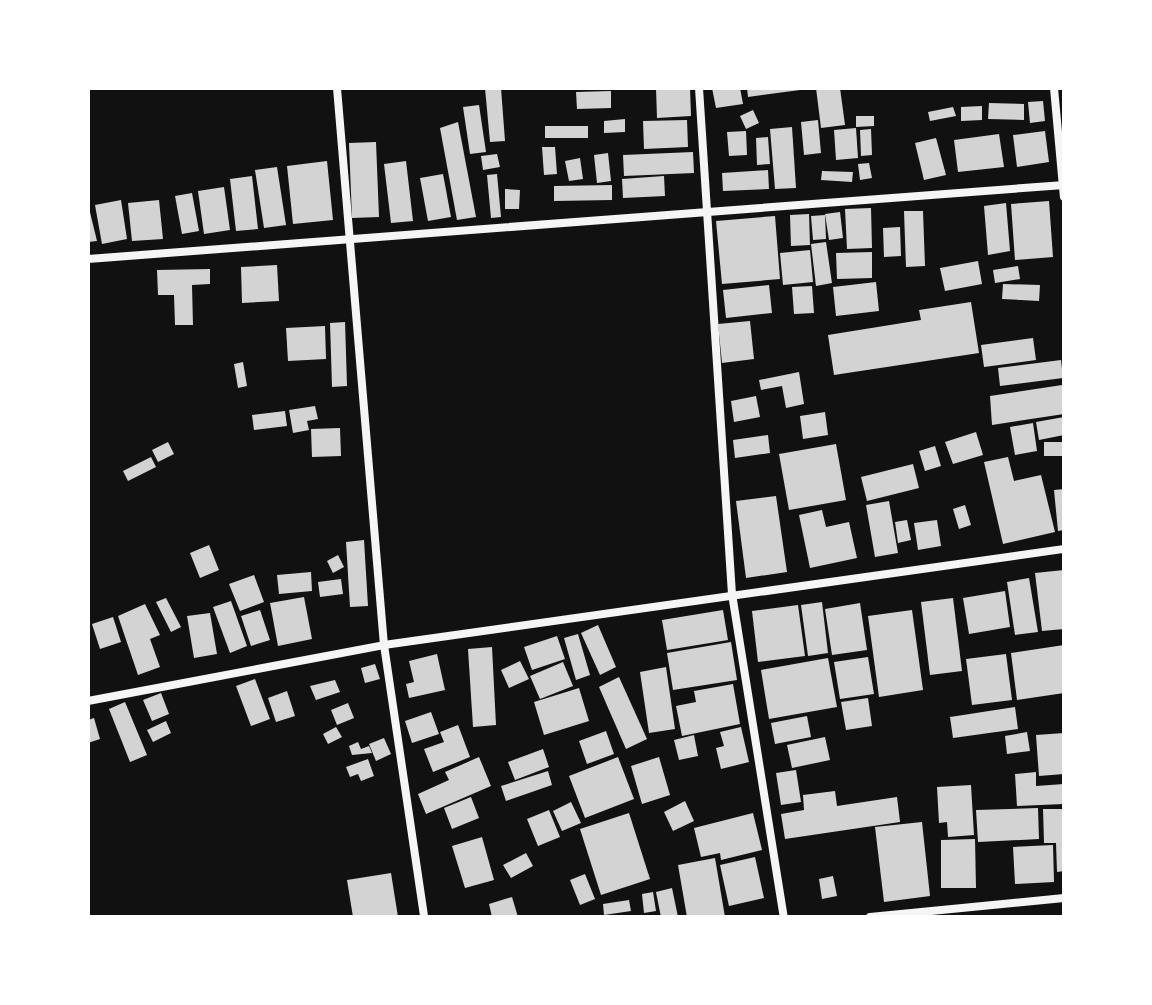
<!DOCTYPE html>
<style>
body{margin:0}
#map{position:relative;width:1152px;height:1005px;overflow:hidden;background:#111;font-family:"DM Sans",sans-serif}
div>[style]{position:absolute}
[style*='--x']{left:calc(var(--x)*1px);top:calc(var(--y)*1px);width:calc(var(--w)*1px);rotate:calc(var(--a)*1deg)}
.building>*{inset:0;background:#d3d3d3}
.minor>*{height:8px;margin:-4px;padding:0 4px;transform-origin:4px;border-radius:4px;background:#f5f5f5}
span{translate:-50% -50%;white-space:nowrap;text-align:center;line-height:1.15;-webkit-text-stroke:7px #fff;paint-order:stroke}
.frame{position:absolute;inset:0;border:90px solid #fff;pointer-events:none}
</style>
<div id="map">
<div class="building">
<i style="clip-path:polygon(485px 88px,501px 88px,505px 141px,490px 142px)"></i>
<i style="clip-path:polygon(656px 88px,690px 88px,691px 116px,657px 118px)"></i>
<i style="clip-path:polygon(712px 88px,740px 88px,743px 104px,716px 108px)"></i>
<i style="clip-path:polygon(747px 88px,800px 88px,800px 90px,748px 97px)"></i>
<i style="clip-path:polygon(816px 88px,840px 88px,845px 125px,821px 128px)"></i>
<i style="clip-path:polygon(611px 91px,611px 108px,577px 109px,576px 92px)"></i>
<i style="clip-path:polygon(1043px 101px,1045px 121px,1030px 123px,1028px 102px)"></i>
<i style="clip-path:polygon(989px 103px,1024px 104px,1024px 120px,988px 119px)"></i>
<i style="clip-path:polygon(479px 105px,486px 152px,470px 154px,463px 107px)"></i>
<i style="clip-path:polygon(982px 106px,982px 120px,961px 121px,961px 107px)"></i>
<i style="clip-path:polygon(953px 107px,956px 116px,930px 121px,928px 112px)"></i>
<i style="clip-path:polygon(753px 110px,759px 123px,746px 129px,740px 116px)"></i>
<i style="clip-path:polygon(856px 116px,874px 116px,874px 126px,856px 127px)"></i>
<i style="clip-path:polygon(625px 119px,625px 132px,604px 133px,604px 121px)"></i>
<i style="clip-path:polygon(687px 120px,688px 147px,644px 149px,643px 121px)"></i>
<i style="clip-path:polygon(818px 120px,821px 153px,804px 155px,801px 122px)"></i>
<i style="clip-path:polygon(458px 122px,476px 217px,457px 220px,440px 128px)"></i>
<i style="clip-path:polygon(545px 126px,588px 126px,588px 138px,545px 138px)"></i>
<i style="clip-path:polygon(792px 127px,796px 188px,775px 189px,770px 129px)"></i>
<i style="clip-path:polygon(856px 128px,858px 158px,836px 160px,834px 130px)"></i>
<i style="clip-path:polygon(871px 129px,872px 155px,861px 156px,860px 130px)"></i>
<i style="clip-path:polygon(746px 131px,747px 155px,729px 156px,727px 132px)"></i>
<i style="clip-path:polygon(1045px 131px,1049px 162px,1017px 167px,1013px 135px)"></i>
<i style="clip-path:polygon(999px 134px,1004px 167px,958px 172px,954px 140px)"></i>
<i style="clip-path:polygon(768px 137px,770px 164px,757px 165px,756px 138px)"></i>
<i style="clip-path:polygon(936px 138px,946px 175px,924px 180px,915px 143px)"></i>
<i style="clip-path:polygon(376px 142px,379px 217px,352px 218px,349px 143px)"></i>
<i style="clip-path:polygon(542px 147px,555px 147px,557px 174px,544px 175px)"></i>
<i style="clip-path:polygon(693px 152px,694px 173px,624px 176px,623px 155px)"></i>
<i style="clip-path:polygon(608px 153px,611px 181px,597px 183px,594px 155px)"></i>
<i style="clip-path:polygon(497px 154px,500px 167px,483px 170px,481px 156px)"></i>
<i style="clip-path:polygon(580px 158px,583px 179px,569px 181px,565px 161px)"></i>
<i style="clip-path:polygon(327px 161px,333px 220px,293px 224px,287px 166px)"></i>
<i style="clip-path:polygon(406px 161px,413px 221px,391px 223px,384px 164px)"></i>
<i style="clip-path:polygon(869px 163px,872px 178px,860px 180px,858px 164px)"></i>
<i style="clip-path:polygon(277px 167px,286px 225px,264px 228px,255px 170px)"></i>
<i style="clip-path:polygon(768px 170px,769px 189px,723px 191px,722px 173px)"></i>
<i style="clip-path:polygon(822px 171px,853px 172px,852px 182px,821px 180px)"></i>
<i style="clip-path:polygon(443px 174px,451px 217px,428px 221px,420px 178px)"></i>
<i style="clip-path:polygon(497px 174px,501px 217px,491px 218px,487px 175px)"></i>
<i style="clip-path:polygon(252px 176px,258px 229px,236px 231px,230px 179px)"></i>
<i style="clip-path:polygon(664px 176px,665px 196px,623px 198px,622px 179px)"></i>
<i style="clip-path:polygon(612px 185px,612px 200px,554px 201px,554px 186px)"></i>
<i style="clip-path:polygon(224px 187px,230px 230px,204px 234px,198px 191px)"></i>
<i style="clip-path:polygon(505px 189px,520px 190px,519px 209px,505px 209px)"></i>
<i style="clip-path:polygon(192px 193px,199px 231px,182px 234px,175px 196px)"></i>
<i style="clip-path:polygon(121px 200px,127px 239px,102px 244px,95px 205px)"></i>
<i style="clip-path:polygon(159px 200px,163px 239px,132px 241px,128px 203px)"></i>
<i style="clip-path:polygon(1049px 201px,1053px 257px,1015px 260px,1011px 204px)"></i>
<i style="clip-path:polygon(1006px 203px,1010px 251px,988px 255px,984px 206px)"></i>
<i style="clip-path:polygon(88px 204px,97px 241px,88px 242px)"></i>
<i style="clip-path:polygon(871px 208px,872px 248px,847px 249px,845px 209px)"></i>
<i style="clip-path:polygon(904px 211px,923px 211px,925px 266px,906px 267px)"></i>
<i style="clip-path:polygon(840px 212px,843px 238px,829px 240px,825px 214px)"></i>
<i style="clip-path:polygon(809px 214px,810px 245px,791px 246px,790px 215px)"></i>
<i style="clip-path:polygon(825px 215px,826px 239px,813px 240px,811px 216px)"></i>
<i style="clip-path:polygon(775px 216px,780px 279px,722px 284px,716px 221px)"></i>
<i style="clip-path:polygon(900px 227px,901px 256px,884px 257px,883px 228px)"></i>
<i style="clip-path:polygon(826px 242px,832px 283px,816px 286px,811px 244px)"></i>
<i style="clip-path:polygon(810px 250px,813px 282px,783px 285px,780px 253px)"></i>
<i style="clip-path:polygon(872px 252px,872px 278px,837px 279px,836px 253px)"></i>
<i style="clip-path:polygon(978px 261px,982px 284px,945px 291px,940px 268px)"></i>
<i style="clip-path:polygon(277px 265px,279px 301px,242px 303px,241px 267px)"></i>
<i style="clip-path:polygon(1018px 266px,1020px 279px,995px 283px,993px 270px)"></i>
<i style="clip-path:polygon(210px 269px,210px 284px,192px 285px,193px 325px,175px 325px,174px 295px,158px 295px,157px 270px)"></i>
<i style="clip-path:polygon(876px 282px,879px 311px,836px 316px,833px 287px)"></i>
<i style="clip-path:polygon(1003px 284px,1040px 285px,1039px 301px,1002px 299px)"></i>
<i style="clip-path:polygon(769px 285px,772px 313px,726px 318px,723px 290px)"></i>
<i style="clip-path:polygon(812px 286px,814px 313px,794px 314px,792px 287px)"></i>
<i style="clip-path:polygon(971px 302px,979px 353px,834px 375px,828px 335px,921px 320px,919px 310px)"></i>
<i style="clip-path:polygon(750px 321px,754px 359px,722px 363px,718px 324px)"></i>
<i style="clip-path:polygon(345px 322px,347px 386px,332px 387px,330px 323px)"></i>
<i style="clip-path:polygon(325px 326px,326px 359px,288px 361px,286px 328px)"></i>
<i style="clip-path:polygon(1033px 338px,1036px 360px,984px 367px,981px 345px)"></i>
<i style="clip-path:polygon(1061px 360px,1063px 378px,1000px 386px,998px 368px)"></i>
<i style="clip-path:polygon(243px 362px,247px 386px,238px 388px,234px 364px)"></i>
<i style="clip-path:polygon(799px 372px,804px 404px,786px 408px,782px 386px,761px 390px,759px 380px)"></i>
<i style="clip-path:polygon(1062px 385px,1064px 414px,992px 425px,990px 396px)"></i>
<i style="clip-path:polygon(756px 396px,760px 417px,734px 422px,731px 401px)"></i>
<i style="clip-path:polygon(315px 406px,318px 419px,307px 421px,309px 430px,293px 433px,289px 410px)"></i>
<i style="clip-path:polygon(285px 411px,287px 426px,254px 430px,252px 415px)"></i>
<i style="clip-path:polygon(825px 412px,828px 435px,803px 439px,800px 416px)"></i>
<i style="clip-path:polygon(1064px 417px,1064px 435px,1039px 440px,1036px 422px)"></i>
<i style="clip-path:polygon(1033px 423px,1037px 451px,1015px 455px,1010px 427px)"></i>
<i style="clip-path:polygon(340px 428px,341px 456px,312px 457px,311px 429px)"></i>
<i style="clip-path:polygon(976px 432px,983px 455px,953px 464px,945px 442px)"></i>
<i style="clip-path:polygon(768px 435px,770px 453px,735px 458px,733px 440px)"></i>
<i style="clip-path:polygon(168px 442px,174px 454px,158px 462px,152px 450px)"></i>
<i style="clip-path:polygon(1044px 442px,1064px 442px,1064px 456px,1044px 456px)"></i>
<i style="clip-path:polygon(836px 444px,846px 500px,789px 510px,779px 454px)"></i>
<i style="clip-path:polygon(935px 446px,941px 466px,925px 471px,919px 451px)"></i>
<i style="clip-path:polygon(151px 457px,156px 467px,128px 481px,123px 471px)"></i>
<i style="clip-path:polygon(1008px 457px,1014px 481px,1041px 475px,1055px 532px,1003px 544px,984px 462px)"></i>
<i style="clip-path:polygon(913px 464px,919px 488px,867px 501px,861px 477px)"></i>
<i style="clip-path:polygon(1064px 489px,1064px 530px,1058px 531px,1054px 490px)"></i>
<i style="clip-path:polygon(776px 496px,787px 572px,746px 578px,736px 501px)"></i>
<i style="clip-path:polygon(889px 501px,898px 553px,875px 557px,866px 505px)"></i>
<i style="clip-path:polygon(965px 505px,971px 525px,959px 529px,953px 509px)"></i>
<i style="clip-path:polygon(822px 510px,826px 527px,849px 522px,857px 558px,810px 568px,799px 515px)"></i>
<i style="clip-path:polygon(907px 520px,911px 540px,898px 543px,895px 522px)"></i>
<i style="clip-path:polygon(937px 520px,941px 546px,918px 550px,914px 523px)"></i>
<i style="clip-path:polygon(364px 540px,368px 606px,350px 607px,346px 542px)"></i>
<i style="clip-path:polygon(209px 545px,219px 570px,200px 578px,190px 553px)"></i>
<i style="clip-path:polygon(338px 555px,344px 567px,333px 573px,327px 561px)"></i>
<i style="clip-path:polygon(1064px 570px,1064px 629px,1042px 631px,1035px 573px)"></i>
<i style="clip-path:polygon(311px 572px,312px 591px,279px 594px,277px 575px)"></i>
<i style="clip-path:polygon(254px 575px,264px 602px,240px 611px,229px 584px)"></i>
<i style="clip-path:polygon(1029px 578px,1038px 632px,1015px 635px,1007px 582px)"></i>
<i style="clip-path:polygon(341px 579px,343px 594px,320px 597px,318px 582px)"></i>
<i style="clip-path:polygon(1005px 591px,1010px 627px,969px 634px,963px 598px)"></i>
<i style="clip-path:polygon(304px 597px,312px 639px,278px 646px,270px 603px)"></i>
<i style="clip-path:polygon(166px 598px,181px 627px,171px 632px,156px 602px)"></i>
<i style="clip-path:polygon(953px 598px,962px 671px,930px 675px,921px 602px)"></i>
<i style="clip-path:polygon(231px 601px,247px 646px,230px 653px,213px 607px)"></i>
<i style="clip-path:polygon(822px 602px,828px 653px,808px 656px,801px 605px)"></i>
<i style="clip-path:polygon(860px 603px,867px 650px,832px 655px,825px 609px)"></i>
<i style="clip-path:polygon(145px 604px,160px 635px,150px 639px,160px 667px,138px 675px,118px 616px)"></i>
<i style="clip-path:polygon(798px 605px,805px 656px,758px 662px,752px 611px)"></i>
<i style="clip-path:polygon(260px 610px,270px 640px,251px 646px,241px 616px)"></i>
<i style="clip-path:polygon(723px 610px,728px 640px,667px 650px,662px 620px)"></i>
<i style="clip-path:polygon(912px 610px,923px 690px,879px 697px,868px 616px)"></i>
<i style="clip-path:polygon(210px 613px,217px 654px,194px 658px,187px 616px)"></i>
<i style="clip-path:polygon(113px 617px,121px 642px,100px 649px,92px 624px)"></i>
<i style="clip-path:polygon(598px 625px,616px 667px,600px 675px,581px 633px)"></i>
<i style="clip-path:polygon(578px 634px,590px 675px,576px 680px,564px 638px)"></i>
<i style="clip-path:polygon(557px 636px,565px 659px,532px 670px,524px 647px)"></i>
<i style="clip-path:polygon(731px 642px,737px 680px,673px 690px,667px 653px)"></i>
<i style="clip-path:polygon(1064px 645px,1064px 693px,1017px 700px,1011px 653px)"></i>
<i style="clip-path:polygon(492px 647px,496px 725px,473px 727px,468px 649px)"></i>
<i style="clip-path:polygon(437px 654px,445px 690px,409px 698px,406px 684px,414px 682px,409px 661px)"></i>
<i style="clip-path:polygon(1006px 654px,1012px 700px,972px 705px,966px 659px)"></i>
<i style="clip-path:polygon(868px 657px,874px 694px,840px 699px,834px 662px)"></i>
<i style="clip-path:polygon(828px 658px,837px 707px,769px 719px,761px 670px)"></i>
<i style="clip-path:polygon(520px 661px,529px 679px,509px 688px,501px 670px)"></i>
<i style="clip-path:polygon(563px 662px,573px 686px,540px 699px,530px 676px)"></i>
<i style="clip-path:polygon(375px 664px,380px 679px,365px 683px,361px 668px)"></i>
<i style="clip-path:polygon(666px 667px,675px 729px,649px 733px,640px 672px)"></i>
<i style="clip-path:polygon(619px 677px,647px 739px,626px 749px,599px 687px)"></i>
<i style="clip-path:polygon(255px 679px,270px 719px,251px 726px,236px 686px)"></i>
<i style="clip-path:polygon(335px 680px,340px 692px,316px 700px,310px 686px)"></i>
<i style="clip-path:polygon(733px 684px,740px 724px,682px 736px,676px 706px,696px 702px,694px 691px)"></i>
<i style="clip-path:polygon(579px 688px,589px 721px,544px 735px,534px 702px)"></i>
<i style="clip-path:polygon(287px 691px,295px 716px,276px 722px,268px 698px)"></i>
<i style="clip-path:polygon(161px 693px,169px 714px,152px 721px,143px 700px)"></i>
<i style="clip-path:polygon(868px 698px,872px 726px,846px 730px,841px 702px)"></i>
<i style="clip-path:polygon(125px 702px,147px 755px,130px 762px,109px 709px)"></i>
<i style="clip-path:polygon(348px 703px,354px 718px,337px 725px,331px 710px)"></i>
<i style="clip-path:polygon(1015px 707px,1018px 729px,953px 738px,950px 717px)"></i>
<i style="clip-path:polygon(431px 712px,439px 734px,412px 743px,405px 721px)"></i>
<i style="clip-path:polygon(807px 716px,811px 737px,775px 744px,771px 723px)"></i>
<i style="clip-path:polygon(94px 718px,100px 739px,88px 743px,88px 720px)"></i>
<i style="clip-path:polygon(166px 721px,171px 733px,153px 742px,147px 730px)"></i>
<i style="clip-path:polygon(458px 725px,470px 757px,433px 772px,424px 749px,444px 742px,440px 732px)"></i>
<i style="clip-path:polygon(336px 727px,342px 737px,328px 744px,323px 734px)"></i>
<i style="clip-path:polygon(741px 727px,749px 762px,721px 769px,716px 748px,724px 746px,720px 732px)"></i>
<i style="clip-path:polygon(606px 731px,614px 754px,587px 764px,579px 741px)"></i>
<i style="clip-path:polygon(1027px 732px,1030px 751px,1007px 754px,1005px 736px)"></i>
<i style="clip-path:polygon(1064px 733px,1064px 774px,1039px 776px,1036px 735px)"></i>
<i style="clip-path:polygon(694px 735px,698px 756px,679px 760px,674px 740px)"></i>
<i style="clip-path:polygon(825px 737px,830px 760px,792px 768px,787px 745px)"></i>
<i style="clip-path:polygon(384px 738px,391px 754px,376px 761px,369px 744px)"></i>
<i style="clip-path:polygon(358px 742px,361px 749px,369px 746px,372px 753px,352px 755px,349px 746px)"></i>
<i style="clip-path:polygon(543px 749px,549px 767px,515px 780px,508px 762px)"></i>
<i style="clip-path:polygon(479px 757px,491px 786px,426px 814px,418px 794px,449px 780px,445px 772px)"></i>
<i style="clip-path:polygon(618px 757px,634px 799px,585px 818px,569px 776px)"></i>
<i style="clip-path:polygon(659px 757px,670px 795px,642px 804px,631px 766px)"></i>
<i style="clip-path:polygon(368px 759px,374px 776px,361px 781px,358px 774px,350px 777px,346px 767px)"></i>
<i style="clip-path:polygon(796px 770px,801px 802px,781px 805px,776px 773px)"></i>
<i style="clip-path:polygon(548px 771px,552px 785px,506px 801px,501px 786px)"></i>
<i style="clip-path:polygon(1036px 772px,1036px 786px,1064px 784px,1064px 804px,1017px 806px,1015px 774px)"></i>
<i style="clip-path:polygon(971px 785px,974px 835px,948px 837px,947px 822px,939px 823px,937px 787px)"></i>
<i style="clip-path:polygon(835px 791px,837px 806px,897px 797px,900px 822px,785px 839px,781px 814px,804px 810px,803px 795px)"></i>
<i style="clip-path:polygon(471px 797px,479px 818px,452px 829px,444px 808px)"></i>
<i style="clip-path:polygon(685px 801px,694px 821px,673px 831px,664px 812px)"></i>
<i style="clip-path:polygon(571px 802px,581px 823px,562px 831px,553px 811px)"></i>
<i style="clip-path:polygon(1038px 808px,1039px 839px,978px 842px,976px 810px)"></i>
<i style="clip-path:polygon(1043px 809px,1064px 809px,1064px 871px,1057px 872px,1056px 843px,1044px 843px)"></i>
<i style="clip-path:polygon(549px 810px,560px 837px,538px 846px,527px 819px)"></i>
<i style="clip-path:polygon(629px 813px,650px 879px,601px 895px,580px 829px)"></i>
<i style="clip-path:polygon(753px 813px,762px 850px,721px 860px,720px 853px,701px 857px,694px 828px)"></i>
<i style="clip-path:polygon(922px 822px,930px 896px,884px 902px,875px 827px)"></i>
<i style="clip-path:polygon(482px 837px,494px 880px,465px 888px,452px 846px)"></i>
<i style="clip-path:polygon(975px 839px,976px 888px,941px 888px,941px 840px)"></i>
<i style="clip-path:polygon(1053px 845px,1054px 882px,1015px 884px,1013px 847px)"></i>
<i style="clip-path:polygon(526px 853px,533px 866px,511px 878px,503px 865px)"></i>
<i style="clip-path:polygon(755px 857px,764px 898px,729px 906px,720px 865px)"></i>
<i style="clip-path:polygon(715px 858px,725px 917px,687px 917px,678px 865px)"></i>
<i style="clip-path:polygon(391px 873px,398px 917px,353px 917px,347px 880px)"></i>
<i style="clip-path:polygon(585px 874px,595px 899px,580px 905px,570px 880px)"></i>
<i style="clip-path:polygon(833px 876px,837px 896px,822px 899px,819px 879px)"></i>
<i style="clip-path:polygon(672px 888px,678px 917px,661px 917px,656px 892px)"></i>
<i style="clip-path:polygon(653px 892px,656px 911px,644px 913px,642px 894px)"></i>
<i style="clip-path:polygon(512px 897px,518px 917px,492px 917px,489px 904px)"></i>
<i style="clip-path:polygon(629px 900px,631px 911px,604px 915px,603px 904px)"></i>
</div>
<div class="minor">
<i style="--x:337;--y:88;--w:559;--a:85.18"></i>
<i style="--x:384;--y:645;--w:275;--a:81.6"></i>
<i style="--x:699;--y:88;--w:507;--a:86.27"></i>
<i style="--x:732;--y:594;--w:327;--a:80.9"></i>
<i style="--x:1054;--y:88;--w:109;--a:84.8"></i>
<i style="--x:88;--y:259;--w:979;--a:-4.34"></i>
<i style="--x:88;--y:701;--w:301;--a:-10.7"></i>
<i style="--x:384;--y:645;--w:687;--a:-8.04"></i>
<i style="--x:870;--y:917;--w:195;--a:-5.6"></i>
</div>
<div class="frame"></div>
</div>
